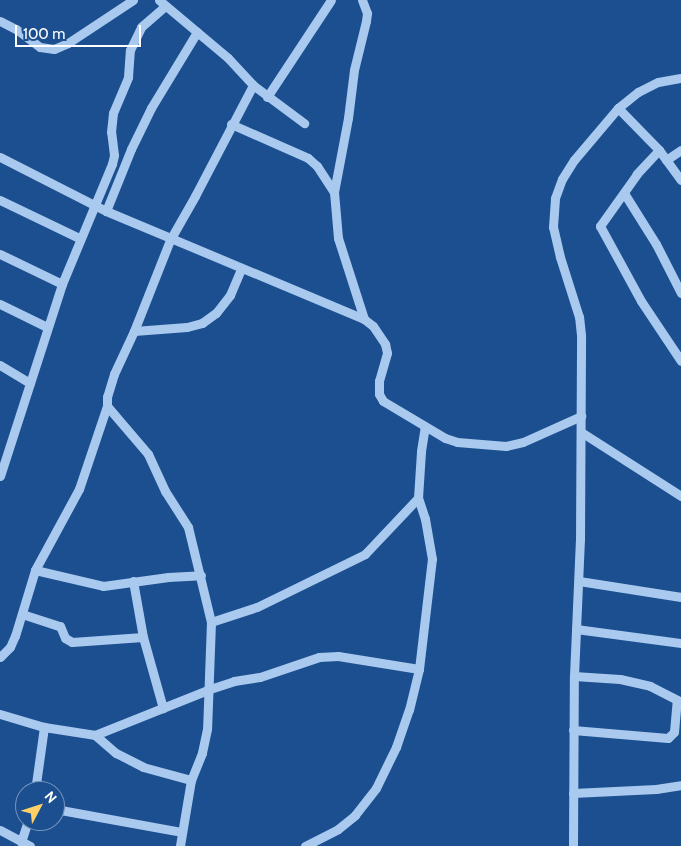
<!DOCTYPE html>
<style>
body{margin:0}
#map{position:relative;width:681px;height:846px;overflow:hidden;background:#1b4f8f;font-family:Cabin,sans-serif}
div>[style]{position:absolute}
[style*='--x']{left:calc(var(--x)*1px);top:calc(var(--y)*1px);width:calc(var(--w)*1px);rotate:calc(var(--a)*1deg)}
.minor>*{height:9px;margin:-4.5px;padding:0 4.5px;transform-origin:4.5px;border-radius:4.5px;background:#a9c9ee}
span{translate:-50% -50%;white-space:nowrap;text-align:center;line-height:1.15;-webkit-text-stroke:4px #1b4f8f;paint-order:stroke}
.north{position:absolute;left:15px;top:781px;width:50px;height:50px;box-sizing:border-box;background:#1b4f8f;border:1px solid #7695bc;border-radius:50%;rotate:50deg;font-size:14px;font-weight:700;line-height:20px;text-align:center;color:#fff}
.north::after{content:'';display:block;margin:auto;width:18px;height:22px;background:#ffd166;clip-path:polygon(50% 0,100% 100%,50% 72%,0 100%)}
.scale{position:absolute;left:15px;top:25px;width:126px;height:22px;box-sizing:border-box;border:2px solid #fff;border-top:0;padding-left:6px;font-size:15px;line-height:18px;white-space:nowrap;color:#fff;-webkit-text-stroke:4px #1b4f8f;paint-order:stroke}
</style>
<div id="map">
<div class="minor">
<i style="--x:159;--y:0;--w:90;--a:40"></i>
<i style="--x:228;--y:58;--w:37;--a:47"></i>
<i style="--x:253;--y:85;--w:64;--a:36.7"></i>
<i style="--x:362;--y:0;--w:14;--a:69"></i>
<i style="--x:367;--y:13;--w:8;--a:97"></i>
<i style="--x:366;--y:21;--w:50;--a:103.8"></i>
<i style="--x:354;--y:70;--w:48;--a:97.1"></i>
<i style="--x:348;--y:118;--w:75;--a:100.7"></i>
<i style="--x:334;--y:192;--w:46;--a:85"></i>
<i style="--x:338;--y:238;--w:85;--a:72.2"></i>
<i style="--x:0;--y:21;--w:18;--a:27"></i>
<i style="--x:16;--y:29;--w:30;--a:37"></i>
<i style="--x:40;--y:47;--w:14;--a:8"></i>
<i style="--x:54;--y:49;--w:15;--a:-23"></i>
<i style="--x:68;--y:43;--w:78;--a:-33.5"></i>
<i style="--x:267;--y:97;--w:116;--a:-56.6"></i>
<i style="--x:618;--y:108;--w:59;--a:45.7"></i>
<i style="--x:659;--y:150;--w:37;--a:54"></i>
<i style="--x:231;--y:124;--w:84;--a:23.8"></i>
<i style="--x:308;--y:158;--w:12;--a:42"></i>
<i style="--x:317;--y:166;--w:31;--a:57"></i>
<i style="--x:659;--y:150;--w:33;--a:133"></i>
<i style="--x:637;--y:174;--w:64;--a:125.4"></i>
<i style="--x:600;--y:226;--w:85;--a:61.3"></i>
<i style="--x:641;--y:301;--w:72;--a:56.3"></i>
<i style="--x:0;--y:157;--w:119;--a:27"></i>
<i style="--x:106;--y:211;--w:280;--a:22.7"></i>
<i style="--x:364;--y:319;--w:11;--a:38"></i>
<i style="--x:373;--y:326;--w:22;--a:56"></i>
<i style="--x:385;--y:344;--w:9;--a:77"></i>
<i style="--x:387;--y:353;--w:29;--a:106"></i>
<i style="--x:379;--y:381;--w:13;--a:90"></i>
<i style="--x:379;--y:394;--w:8;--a:60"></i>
<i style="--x:383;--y:401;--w:72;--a:30.8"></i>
<i style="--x:445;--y:438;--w:13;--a:18"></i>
<i style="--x:457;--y:442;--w:49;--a:4.7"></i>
<i style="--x:506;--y:446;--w:17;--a:-13"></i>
<i style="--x:523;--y:442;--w:64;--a:-24.1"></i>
<i style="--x:666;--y:160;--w:18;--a:-34"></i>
<i style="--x:624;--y:193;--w:60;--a:57.9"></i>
<i style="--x:656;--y:244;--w:55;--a:63"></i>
<i style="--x:0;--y:200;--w:88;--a:25.7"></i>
<i style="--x:106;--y:211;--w:67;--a:-68"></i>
<i style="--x:131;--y:149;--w:46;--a:-64"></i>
<i style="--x:151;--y:108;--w:89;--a:-58.8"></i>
<i style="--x:0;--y:254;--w:69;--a:25.8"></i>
<i style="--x:0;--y:304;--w:52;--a:26.1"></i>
<i style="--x:134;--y:331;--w:53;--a:-4.3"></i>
<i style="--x:187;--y:327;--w:16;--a:-15"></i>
<i style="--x:202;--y:323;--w:17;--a:-36"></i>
<i style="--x:216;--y:313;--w:23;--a:-52"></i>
<i style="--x:230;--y:295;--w:28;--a:-67"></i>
<i style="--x:0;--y:365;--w:35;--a:31"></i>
<i style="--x:107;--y:406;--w:63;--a:49.5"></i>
<i style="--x:148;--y:454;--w:41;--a:65.3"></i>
<i style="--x:165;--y:491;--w:43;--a:57.4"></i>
<i style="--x:188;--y:527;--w:98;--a:76.4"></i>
<i style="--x:211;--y:622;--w:107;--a:92.1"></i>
<i style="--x:207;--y:729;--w:25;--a:102"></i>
<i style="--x:202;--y:753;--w:29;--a:112"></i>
<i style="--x:191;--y:780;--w:67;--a:99.5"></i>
<i style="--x:581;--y:432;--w:119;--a:32.6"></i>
<i style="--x:0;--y:476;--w:202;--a:-72.1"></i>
<i style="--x:62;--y:284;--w:130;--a:-67.4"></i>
<i style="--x:112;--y:164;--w:9;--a:-77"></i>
<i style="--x:114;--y:155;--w:23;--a:-97"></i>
<i style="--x:111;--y:132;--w:19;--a:-84"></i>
<i style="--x:113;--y:113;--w:39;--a:-67"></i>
<i style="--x:128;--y:77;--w:27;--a:-86"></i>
<i style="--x:130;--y:50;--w:25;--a:-64"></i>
<i style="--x:141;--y:27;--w:30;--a:-41"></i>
<i style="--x:35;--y:570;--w:70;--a:13.2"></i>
<i style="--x:103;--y:586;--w:66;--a:-7.9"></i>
<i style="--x:168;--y:577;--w:33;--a:-3"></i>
<i style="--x:133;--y:581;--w:57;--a:79.9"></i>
<i style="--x:143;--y:637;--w:74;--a:74.3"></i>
<i style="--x:579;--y:581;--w:103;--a:8.9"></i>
<i style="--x:22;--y:614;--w:40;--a:18"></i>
<i style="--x:60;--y:626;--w:13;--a:67"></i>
<i style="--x:65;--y:638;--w:8;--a:30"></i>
<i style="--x:72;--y:642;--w:71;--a:-4"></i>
<i style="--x:211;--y:622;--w:48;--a:-18.1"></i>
<i style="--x:257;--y:607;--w:120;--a:-26.1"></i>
<i style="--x:365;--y:554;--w:77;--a:-46.6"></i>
<i style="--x:576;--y:629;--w:106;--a:7.6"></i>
<i style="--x:0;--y:657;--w:14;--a:-45"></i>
<i style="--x:10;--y:647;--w:12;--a:-66"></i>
<i style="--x:15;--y:636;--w:69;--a:-73.1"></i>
<i style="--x:35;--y:570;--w:92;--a:-61.5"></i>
<i style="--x:79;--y:489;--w:88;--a:-71.4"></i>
<i style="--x:107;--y:406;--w:9;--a:-90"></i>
<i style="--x:107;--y:397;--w:24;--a:-73"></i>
<i style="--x:114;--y:374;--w:47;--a:-65.1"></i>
<i style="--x:134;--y:331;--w:98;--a:-68.4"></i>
<i style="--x:170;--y:240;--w:51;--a:-60.4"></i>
<i style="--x:195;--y:196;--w:125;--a:-62.4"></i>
<i style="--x:574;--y:676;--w:46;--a:3.7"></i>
<i style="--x:620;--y:679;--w:31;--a:13"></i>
<i style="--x:650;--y:686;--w:35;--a:27"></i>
<i style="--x:0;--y:714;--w:46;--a:16.5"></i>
<i style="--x:44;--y:727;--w:52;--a:8.9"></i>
<i style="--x:95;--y:735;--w:124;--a:-21.8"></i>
<i style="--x:210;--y:689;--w:25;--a:-18"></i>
<i style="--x:234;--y:681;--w:26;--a:-9"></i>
<i style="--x:260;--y:677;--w:62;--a:-18.7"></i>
<i style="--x:319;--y:657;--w:19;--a:-3"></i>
<i style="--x:338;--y:656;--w:82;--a:9.1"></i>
<i style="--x:573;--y:730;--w:95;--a:4.8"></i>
<i style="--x:668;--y:738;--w:8;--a:-45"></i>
<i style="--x:674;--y:732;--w:32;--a:-85"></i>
<i style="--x:95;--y:735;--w:28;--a:41"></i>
<i style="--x:116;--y:753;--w:30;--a:27"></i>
<i style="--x:143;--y:767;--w:50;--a:15.2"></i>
<i style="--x:35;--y:791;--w:65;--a:-82"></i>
<i style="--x:573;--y:793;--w:83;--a:-2.8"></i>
<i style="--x:656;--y:789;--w:25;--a:-9"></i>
<i style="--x:55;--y:809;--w:128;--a:10.3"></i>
<i style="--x:0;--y:830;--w:34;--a:28"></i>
<i style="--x:21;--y:842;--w:22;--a:-72"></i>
<i style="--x:305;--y:846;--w:37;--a:-27"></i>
<i style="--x:338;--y:829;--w:22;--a:-39"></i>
<i style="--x:355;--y:815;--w:34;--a:-52"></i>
<i style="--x:376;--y:788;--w:46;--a:-64"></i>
<i style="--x:396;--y:747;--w:39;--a:-71"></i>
<i style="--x:409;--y:710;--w:42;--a:-76.3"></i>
<i style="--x:419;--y:669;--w:111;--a:-83.3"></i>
<i style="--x:432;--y:559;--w:41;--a:-99.9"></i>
<i style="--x:425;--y:519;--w:22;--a:-108"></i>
<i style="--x:418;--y:498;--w:47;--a:-86.3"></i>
<i style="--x:421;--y:451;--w:24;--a:-81"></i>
<i style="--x:573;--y:846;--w:170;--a:-89.7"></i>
<i style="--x:574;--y:676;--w:136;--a:-87.5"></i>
<i style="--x:580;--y:540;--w:205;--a:-89.7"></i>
<i style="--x:581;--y:335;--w:18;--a:-96"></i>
<i style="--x:579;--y:317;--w:63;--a:-107.6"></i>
<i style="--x:560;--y:257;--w:31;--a:-103"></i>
<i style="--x:553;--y:227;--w:29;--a:-86"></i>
<i style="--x:555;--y:198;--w:20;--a:-70"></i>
<i style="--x:562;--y:179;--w:22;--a:-58"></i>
<i style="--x:574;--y:160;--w:68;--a:-49.8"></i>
<i style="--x:618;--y:108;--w:26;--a:-39"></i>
<i style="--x:638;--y:92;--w:22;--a:-27"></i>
<i style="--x:658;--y:82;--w:23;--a:-10"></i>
</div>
<div class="north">N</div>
<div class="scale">100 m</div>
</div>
